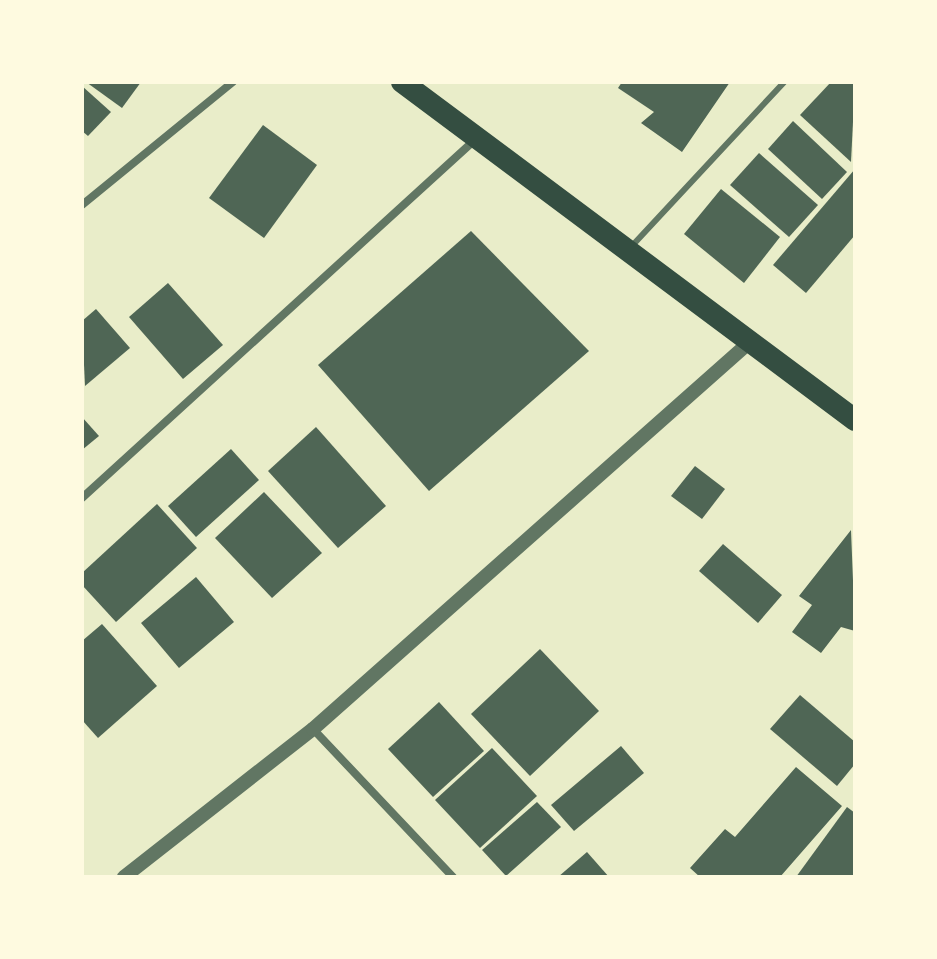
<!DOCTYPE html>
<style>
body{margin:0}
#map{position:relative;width:937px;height:959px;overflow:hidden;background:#e9edc9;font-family:Poppins,sans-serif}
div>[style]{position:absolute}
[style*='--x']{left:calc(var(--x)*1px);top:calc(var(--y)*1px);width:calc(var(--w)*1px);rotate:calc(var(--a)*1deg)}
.building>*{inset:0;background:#4f6655}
.service>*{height:6px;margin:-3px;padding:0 3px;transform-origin:3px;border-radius:3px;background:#617663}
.minor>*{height:8px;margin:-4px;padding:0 4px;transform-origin:4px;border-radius:4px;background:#617663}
.tertiary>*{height:14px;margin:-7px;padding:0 7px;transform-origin:7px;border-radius:7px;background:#617663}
.trunk>*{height:22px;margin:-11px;padding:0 11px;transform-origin:11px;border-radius:11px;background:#344e41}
span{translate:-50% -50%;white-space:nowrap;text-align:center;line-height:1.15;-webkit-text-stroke:6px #fefae0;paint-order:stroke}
.frame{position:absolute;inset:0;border:84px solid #fefae0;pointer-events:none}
</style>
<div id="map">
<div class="building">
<i style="clip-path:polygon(86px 82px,141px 82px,122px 108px)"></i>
<i style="clip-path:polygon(622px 82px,730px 82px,682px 152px,641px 123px,654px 112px,618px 88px)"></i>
<i style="clip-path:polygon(831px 82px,855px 82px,851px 162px,800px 115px)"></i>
<i style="clip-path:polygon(82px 86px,111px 112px,88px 136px,82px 131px)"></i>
<i style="clip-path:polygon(793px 121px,847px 172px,822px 199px,768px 149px)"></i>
<i style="clip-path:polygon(263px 125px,317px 165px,264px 238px,209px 198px)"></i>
<i style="clip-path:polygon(759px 153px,818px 205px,789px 237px,730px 185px)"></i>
<i style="clip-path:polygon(855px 169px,855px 235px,806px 293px,773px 265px)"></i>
<i style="clip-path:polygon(721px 189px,780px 237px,744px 283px,684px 234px)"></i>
<i style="clip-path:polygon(471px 231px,589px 351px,429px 491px,318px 365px)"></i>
<i style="clip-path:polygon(168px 283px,223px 345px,183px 379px,129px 317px)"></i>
<i style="clip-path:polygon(96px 309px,130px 348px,85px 386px,82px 321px)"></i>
<i style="clip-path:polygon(82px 417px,99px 436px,82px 450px)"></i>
<i style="clip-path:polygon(316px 427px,386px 506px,338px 548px,268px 471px)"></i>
<i style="clip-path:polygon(231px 449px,259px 480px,196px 537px,168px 506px)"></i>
<i style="clip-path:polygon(695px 466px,725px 489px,702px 519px,671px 496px)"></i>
<i style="clip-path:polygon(264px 492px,322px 553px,272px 598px,215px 538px)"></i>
<i style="clip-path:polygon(157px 504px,197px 548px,116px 622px,82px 585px,82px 573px)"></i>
<i style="clip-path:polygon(851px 530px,855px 631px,841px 627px,821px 653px,792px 632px,812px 605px,799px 596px)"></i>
<i style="clip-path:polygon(723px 544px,782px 595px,758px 623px,699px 571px)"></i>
<i style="clip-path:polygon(196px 577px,234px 622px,179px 668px,141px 623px)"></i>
<i style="clip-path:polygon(102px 624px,157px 686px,98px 738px,82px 720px,82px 641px)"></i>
<i style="clip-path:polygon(540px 649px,599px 711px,530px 776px,471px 714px)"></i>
<i style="clip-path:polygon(800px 695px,855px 742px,855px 764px,837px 786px,770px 729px)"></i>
<i style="clip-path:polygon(439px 702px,484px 751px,433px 797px,388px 749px)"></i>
<i style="clip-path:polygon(621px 746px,644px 773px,574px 831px,551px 805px)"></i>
<i style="clip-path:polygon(492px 748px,537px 796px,480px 848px,435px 800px)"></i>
<i style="clip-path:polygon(796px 767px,842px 806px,780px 877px,700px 877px,690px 868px,725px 829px,735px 837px)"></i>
<i style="clip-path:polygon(537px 802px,561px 827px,506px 876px,482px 850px)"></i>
<i style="clip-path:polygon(847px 807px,855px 813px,855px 877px,796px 877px)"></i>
<i style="clip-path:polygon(587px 852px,609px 877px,558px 877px)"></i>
</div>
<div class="service">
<i style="--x:630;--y:248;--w:226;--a:-47.1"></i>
</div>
<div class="minor">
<i style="--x:82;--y:205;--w:195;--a:-39.2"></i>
<i style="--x:82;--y:498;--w:534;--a:-42.35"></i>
<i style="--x:313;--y:729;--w:204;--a:46.6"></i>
</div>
<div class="tertiary">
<i style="--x:124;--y:877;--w:240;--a:-38.1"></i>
<i style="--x:313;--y:729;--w:585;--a:-41.54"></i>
</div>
<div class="trunk">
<i style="--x:402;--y:82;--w:565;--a:36.73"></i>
</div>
<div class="frame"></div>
</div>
